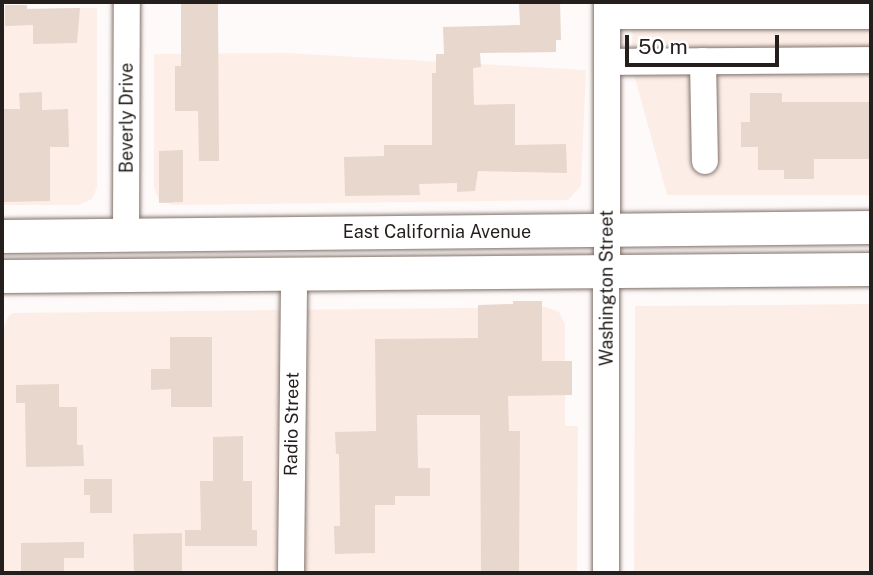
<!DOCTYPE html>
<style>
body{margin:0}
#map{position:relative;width:873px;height:575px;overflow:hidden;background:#fefaf9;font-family:"Public Sans",sans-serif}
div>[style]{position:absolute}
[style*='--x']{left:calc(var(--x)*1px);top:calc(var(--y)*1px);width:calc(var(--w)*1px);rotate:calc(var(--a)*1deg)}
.built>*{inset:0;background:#feeee8}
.industrial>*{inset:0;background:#fceee7}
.building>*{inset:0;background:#e7d7cd}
.roads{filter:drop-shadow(0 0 2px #82726c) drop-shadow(0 0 2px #82726c)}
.minor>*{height:26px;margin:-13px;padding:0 13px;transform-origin:13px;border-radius:13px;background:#fff}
.major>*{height:33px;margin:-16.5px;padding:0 16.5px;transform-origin:16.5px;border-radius:16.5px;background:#fff}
span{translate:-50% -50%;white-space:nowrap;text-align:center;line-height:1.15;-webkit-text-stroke:5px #fff;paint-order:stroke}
.street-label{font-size:18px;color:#241e1c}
.frame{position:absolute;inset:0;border:4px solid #241e1c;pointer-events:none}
.scale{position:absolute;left:625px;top:35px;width:154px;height:32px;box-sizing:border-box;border:4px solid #241e1c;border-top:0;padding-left:9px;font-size:21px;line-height:24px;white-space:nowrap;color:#241e1c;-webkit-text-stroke:5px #fff;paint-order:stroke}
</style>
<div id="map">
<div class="built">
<i style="clip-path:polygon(97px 8px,97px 187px,92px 199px,79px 205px,2px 205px,2px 9px)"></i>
<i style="clip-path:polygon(285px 53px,586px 70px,581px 186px,568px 200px,172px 205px,159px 200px,154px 188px,154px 54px)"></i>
</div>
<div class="industrial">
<i style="clip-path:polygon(633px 2px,871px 2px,871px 195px,667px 195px,632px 67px)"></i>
<i style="clip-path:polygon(871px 304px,871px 573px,634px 573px,635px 306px)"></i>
<i style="clip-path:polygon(546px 307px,559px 312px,565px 324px,565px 426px,578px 426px,577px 573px,2px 573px,3px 330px,8px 317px,13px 313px)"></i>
</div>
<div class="building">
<i style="clip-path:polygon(519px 2px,560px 2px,561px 40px,556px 40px,556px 52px,480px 53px,481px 67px,473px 68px,474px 105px,515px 104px,515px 145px,566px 144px,567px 173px,478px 171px,475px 191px,457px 192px,457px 183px,419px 184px,420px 195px,345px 196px,344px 157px,384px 156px,384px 145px,432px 145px,432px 73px,436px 73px,436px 54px,444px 54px,443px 27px,520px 25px)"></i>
<i style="clip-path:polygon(181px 4px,218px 4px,219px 161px,199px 161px,198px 111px,175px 111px,175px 66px,181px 66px)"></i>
<i style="clip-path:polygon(5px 5px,27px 5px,27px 9px,80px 8px,77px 43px,33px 44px,33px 25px,5px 26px)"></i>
<i style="clip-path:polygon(42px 92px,42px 110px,68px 109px,69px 147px,50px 147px,50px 201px,2px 202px,2px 109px,20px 109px,19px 93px)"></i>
<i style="clip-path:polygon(750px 93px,782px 93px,782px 102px,871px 102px,871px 159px,814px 159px,814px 179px,784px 179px,784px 170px,758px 170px,758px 147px,741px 147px,741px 122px,750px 122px)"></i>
<i style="clip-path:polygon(183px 150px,183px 202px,159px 203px,159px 151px)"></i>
<i style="clip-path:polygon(513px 301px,542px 301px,542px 361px,572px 361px,572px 395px,508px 396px,509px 431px,520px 431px,519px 573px,481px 573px,480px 415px,417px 415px,418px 468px,430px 468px,430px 496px,395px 496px,395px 505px,375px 505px,375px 553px,335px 554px,334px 526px,340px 526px,339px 454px,336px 454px,335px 432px,376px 431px,375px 339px,478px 338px,478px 305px,513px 304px)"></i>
<i style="clip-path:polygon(170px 337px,212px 337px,212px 407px,171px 407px,171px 389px,151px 390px,151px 369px,170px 369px)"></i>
<i style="clip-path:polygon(59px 384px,59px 407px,77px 407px,77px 445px,83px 445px,84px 466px,26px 467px,25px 403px,16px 403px,16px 385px)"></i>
<i style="clip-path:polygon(243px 436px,243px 481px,252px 481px,252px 530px,257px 530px,257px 546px,185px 546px,185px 530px,201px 530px,200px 481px,213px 481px,213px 437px)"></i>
<i style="clip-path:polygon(84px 479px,112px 479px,112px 513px,90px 513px,90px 495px,84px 495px)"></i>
<i style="clip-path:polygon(182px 533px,182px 573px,134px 573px,133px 534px)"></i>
<i style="clip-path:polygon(84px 542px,84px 558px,64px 558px,64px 573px,21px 573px,21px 543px)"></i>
</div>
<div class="roads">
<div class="minor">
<i style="--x:607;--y:16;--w:264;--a:0"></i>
<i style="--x:703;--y:61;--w:100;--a:88.9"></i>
<i style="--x:607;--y:62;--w:264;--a:-0.4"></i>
<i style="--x:126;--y:235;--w:233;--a:-89.8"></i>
<i style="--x:291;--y:573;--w:299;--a:-89.4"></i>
<i style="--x:606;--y:573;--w:571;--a:-89.9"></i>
</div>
<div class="major">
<i style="--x:2;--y:236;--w:869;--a:-0.59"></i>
<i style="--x:2;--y:276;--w:869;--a:-0.46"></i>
</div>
</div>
<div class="street-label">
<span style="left:127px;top:118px;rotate:-90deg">Beverly Drive</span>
<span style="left:437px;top:232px">East California Avenue</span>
<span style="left:607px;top:288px;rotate:-90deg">Washington Street</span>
<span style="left:292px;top:424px;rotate:-89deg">Radio Street</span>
</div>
<div class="frame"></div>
<div class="scale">50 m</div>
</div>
